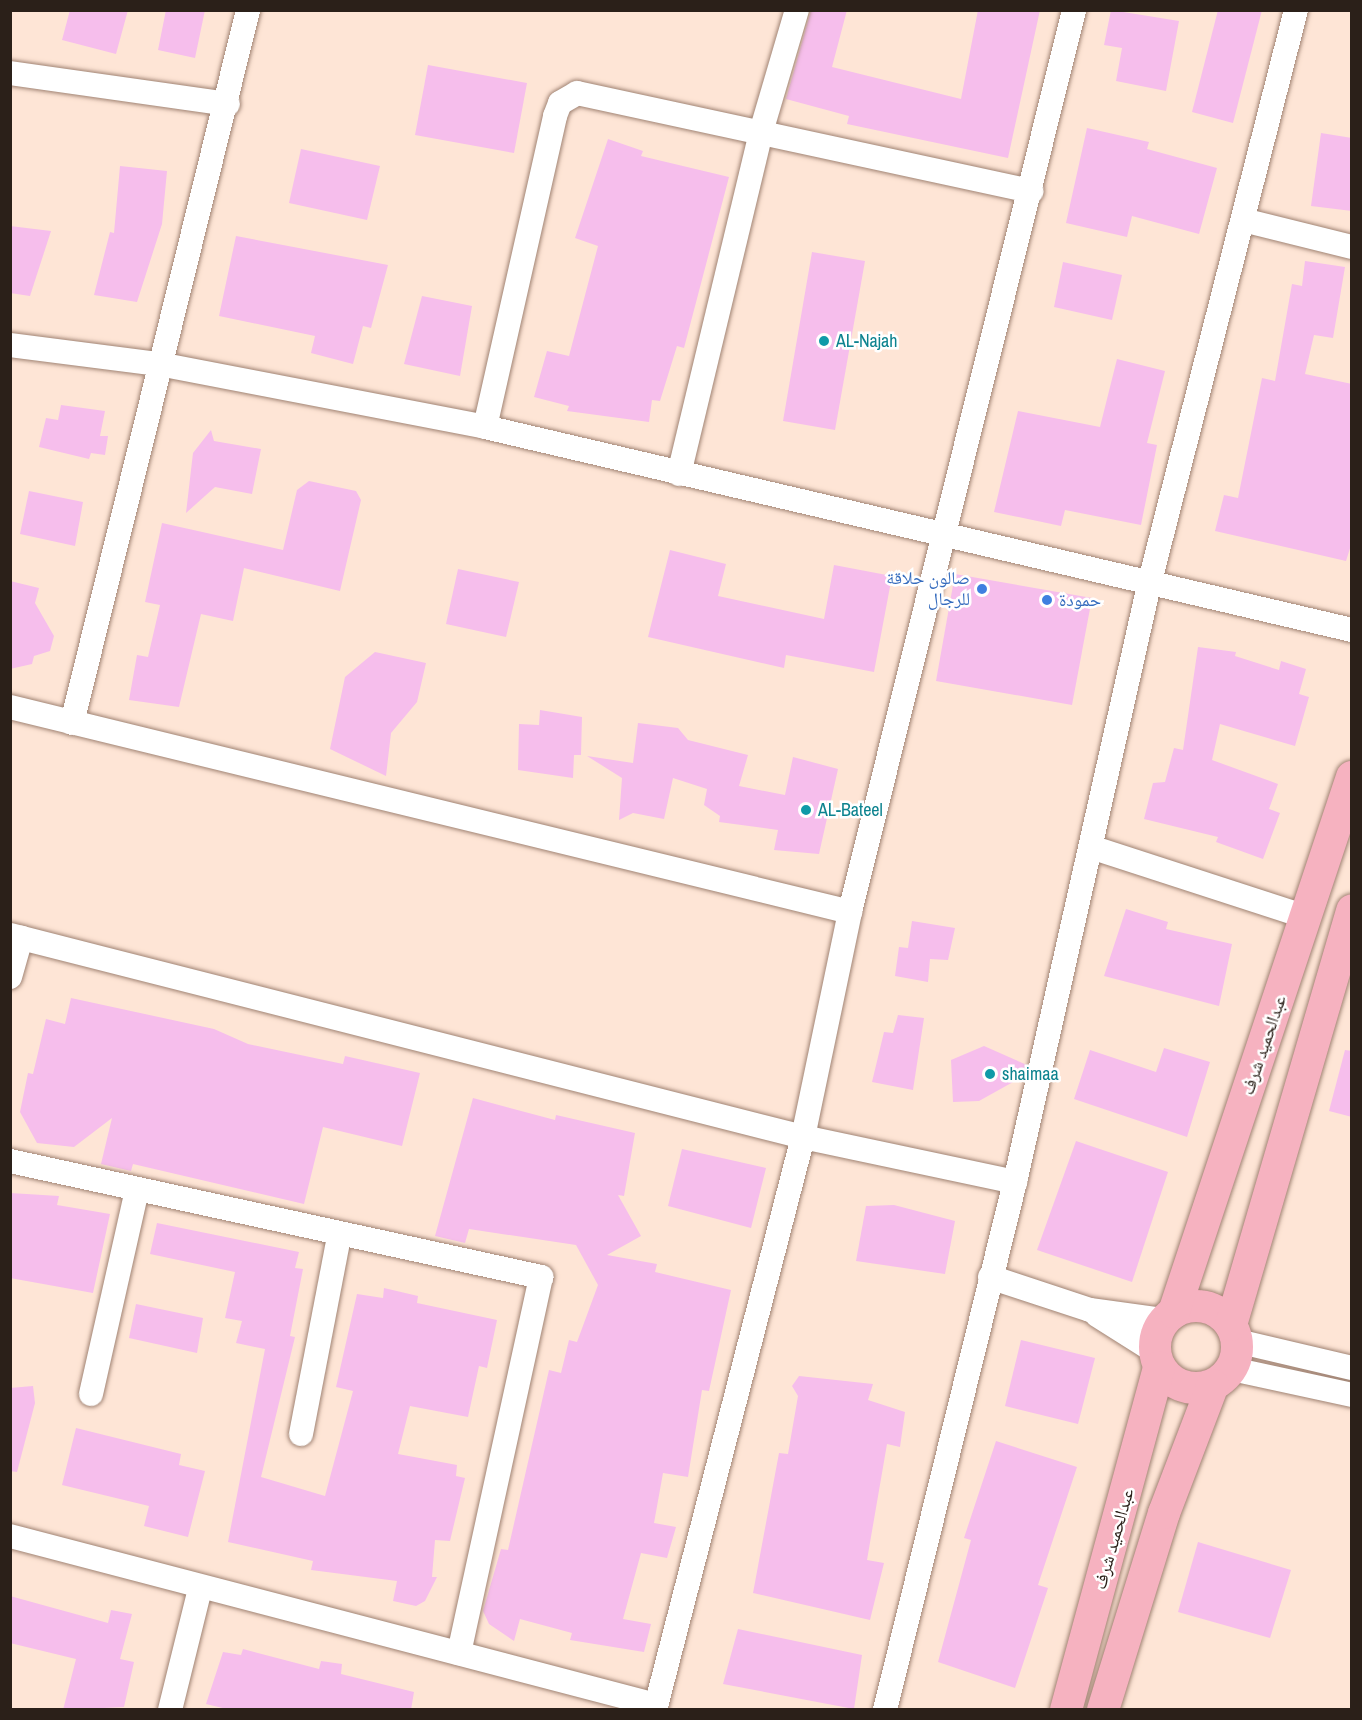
<!DOCTYPE html>
<meta charset="utf-8">
<style>
body{margin:0}
#map{position:relative;width:1362px;height:1720px;overflow:hidden;background:#fee5d6;font-family:"Archivo Narrow","Noto Naskh Arabic",sans-serif}
div>[style]{position:absolute}
[style*='--x']{left:calc(var(--x)*1px);top:calc(var(--y)*1px);width:calc(var(--w)*1px);rotate:calc(var(--a)*1deg)}
.building>*{inset:0;background:#f6beec}
.roads{filter:drop-shadow(0 0 2px #a08373) drop-shadow(0 0 2px #a08373)}
.minor>*{height:24px;margin:-12px;padding:0 12px;transform-origin:12px;border-radius:12px;background:#fff}
.major>*{height:32px;margin:-16px;padding:0 16px;transform-origin:16px;border-radius:16px;background:#f6b2c0}
.major>.ring{margin:-16px;padding:0;box-sizing:content-box;background:none;border:32px solid #f6b2c0;border-radius:50%}
.dots>*{width:16px;height:16px;translate:-50% -50%;box-sizing:border-box;border:3px solid #fff;border-radius:50%}
span{translate:-50% -50%;white-space:nowrap;text-align:center;line-height:1.15;-webkit-text-stroke:5px #fff;paint-order:stroke}
.culture-label{font-size:18px;color:#0d838f}
.left{translate:0 -50%;text-align:left}
.shop-label{font-size:18px;color:#366cbe}
.right{translate:-100% -50%;text-align:right}
.street-label{font-size:18px;color:#2b2019}
.frame{position:absolute;inset:0;border:12px solid #2b2019;pointer-events:none}
</style>
<div id="map">
<div class="building">
<i style="clip-path:polygon(70px 10px,128px 10px,116px 54px,62px 40px)"></i>
<i style="clip-path:polygon(166px 10px,205px 10px,195px 58px,158px 50px)"></i>
<i style="clip-path:polygon(811px 10px,847px 10px,832px 67px,961px 99px,978px 10px,1040px 10px,1008px 158px,847px 124px,849px 116px,786px 99px)"></i>
<i style="clip-path:polygon(1111px 10px,1179px 21px,1166px 91px,1116px 81px,1122px 48px,1104px 45px)"></i>
<i style="clip-path:polygon(1218px 10px,1262px 10px,1233px 123px,1192px 112px)"></i>
<i style="clip-path:polygon(428px 65px,527px 83px,514px 153px,415px 135px)"></i>
<i style="clip-path:polygon(1087px 128px,1149px 142px,1147px 149px,1217px 168px,1199px 234px,1132px 216px,1127px 237px,1066px 223px)"></i>
<i style="clip-path:polygon(1321px 133px,1352px 138px,1352px 211px,1311px 206px)"></i>
<i style="clip-path:polygon(608px 139px,643px 151px,641px 156px,729px 177px,684px 348px,677px 346px,660px 401px,652px 400px,649px 422px,567px 411px,569px 406px,534px 397px,547px 351px,569px 356px,598px 246px,575px 238px)"></i>
<i style="clip-path:polygon(301px 149px,380px 166px,367px 220px,289px 203px)"></i>
<i style="clip-path:polygon(120px 166px,167px 171px,162px 224px,137px 302px,94px 295px,110px 232px,114px 233px)"></i>
<i style="clip-path:polygon(10px 226px,51px 231px,30px 296px,10px 293px)"></i>
<i style="clip-path:polygon(236px 236px,388px 265px,371px 328px,363px 326px,353px 364px,311px 353px,315px 336px,219px 316px)"></i>
<i style="clip-path:polygon(812px 252px,865px 261px,835px 430px,783px 421px)"></i>
<i style="clip-path:polygon(1305px 261px,1345px 267px,1333px 338px,1314px 335px,1305px 374px,1352px 384px,1352px 542px,1346px 561px,1215px 531px,1224px 495px,1238px 498px,1262px 378px,1275px 381px,1292px 284px,1302px 286px)"></i>
<i style="clip-path:polygon(1063px 262px,1122px 275px,1112px 320px,1054px 307px)"></i>
<i style="clip-path:polygon(422px 296px,472px 306px,460px 376px,404px 364px)"></i>
<i style="clip-path:polygon(1117px 359px,1165px 371px,1147px 443px,1157px 445px,1141px 525px,1065px 510px,1061px 526px,994px 512px,1018px 411px,1100px 427px)"></i>
<i style="clip-path:polygon(61px 405px,105px 411px,100px 436px,108px 436px,105px 455px,91px 453px,89px 459px,39px 447px,46px 418px,58px 420px)"></i>
<i style="clip-path:polygon(211px 430px,214px 441px,261px 449px,252px 494px,215px 487px,186px 513px,193px 453px)"></i>
<i style="clip-path:polygon(309px 481px,356px 491px,361px 500px,340px 591px,244px 568px,233px 621px,201px 614px,179px 707px,129px 700px,137px 655px,148px 657px,160px 605px,145px 602px,162px 523px,283px 550px,297px 490px)"></i>
<i style="clip-path:polygon(29px 491px,83px 502px,75px 546px,20px 534px)"></i>
<i style="clip-path:polygon(670px 550px,726px 564px,718px 596px,824px 619px,834px 565px,892px 576px,874px 672px,786px 655px,784px 668px,648px 637px)"></i>
<i style="clip-path:polygon(458px 569px,519px 582px,506px 637px,446px 624px)"></i>
<i style="clip-path:polygon(955px 574px,1092px 598px,1072px 705px,936px 681px)"></i>
<i style="clip-path:polygon(10px 581px,39px 588px,35px 603px,54px 636px,50px 651px,34px 656px,32px 664px,10px 669px)"></i>
<i style="clip-path:polygon(1198px 647px,1236px 652px,1235px 656px,1279px 670px,1281px 661px,1306px 669px,1299px 694px,1309px 697px,1295px 746px,1220px 724px,1212px 760px,1278px 784px,1269px 809px,1280px 813px,1263px 859px,1216px 842px,1218px 837px,1144px 819px,1153px 783px,1165px 782px,1174px 748px,1183px 750px)"></i>
<i style="clip-path:polygon(375px 652px,426px 663px,417px 702px,391px 733px,386px 776px,330px 749px,345px 677px)"></i>
<i style="clip-path:polygon(540px 710px,582px 717px,581px 755px,574px 755px,573px 778px,518px 770px,519px 724px,539px 725px)"></i>
<i style="clip-path:polygon(638px 723px,678px 728px,688px 740px,748px 755px,739px 786px,785px 795px,793px 757px,838px 769px,819px 854px,774px 850px,778px 830px,719px 822px,720px 816px,704px 805px,707px 789px,673px 778px,664px 819px,633px 813px,619px 820px,622px 778px,587px 756px,633px 763px)"></i>
<i style="clip-path:polygon(1126px 909px,1168px 922px,1166px 929px,1232px 944px,1219px 1006px,1104px 976px)"></i>
<i style="clip-path:polygon(912px 921px,955px 928px,948px 960px,930px 959px,928px 982px,895px 976px,899px 947px,908px 948px)"></i>
<i style="clip-path:polygon(71px 998px,214px 1029px,248px 1044px,343px 1064px,345px 1056px,420px 1073px,402px 1146px,323px 1127px,304px 1204px,133px 1164px,131px 1171px,101px 1164px,112px 1118px,74px 1147px,37px 1143px,20px 1112px,28px 1073px,33px 1074px,46px 1019px,65px 1024px)"></i>
<i style="clip-path:polygon(898px 1015px,924px 1018px,913px 1090px,872px 1082px,884px 1032px,893px 1033px)"></i>
<i style="clip-path:polygon(984px 1046px,1027px 1065px,1024px 1076px,979px 1101px,953px 1102px,951px 1060px)"></i>
<i style="clip-path:polygon(1164px 1048px,1210px 1062px,1187px 1137px,1074px 1099px,1090px 1050px,1156px 1072px)"></i>
<i style="clip-path:polygon(1345px 1050px,1352px 1051px,1352px 1117px,1329px 1111px)"></i>
<i style="clip-path:polygon(473px 1098px,555px 1120px,556px 1115px,635px 1133px,624px 1196px,618px 1195px,641px 1236px,607px 1255px,657px 1264px,655px 1272px,731px 1290px,709px 1391px,702px 1390px,688px 1477px,663px 1473px,654px 1523px,676px 1527px,667px 1558px,641px 1553px,623px 1619px,651px 1624px,644px 1652px,570px 1640px,572px 1633px,520px 1619px,514px 1641px,489px 1624px,483px 1611px,501px 1549px,508px 1550px,549px 1370px,561px 1373px,569px 1340px,577px 1342px,598px 1285px,576px 1245px,469px 1229px,465px 1243px,435px 1236px)"></i>
<i style="clip-path:polygon(1076px 1141px,1168px 1172px,1132px 1282px,1037px 1250px)"></i>
<i style="clip-path:polygon(682px 1149px,766px 1168px,751px 1228px,668px 1206px)"></i>
<i style="clip-path:polygon(10px 1193px,59px 1196px,57px 1205px,110px 1214px,93px 1293px,10px 1278px)"></i>
<i style="clip-path:polygon(894px 1205px,955px 1221px,945px 1274px,856px 1261px,866px 1206px)"></i>
<i style="clip-path:polygon(157px 1223px,299px 1252px,295px 1268px,303px 1269px,290px 1336px,295px 1337px,261px 1477px,325px 1496px,353px 1391px,336px 1387px,357px 1294px,383px 1298px,384px 1288px,418px 1296px,417px 1303px,497px 1320px,487px 1368px,479px 1366px,468px 1417px,410px 1406px,398px 1454px,457px 1465px,456px 1476px,465px 1478px,450px 1541px,435px 1540px,432px 1577px,437px 1577px,425px 1601px,416px 1606px,393px 1601px,397px 1581px,311px 1570px,313px 1561px,228px 1542px,265px 1349px,236px 1343px,242px 1321px,225px 1318px,235px 1272px,150px 1254px)"></i>
<i style="clip-path:polygon(136px 1304px,203px 1318px,197px 1353px,129px 1338px)"></i>
<i style="clip-path:polygon(1021px 1340px,1095px 1358px,1078px 1424px,1005px 1406px)"></i>
<i style="clip-path:polygon(799px 1376px,873px 1384px,868px 1400px,905px 1412px,900px 1447px,887px 1444px,867px 1560px,884px 1563px,870px 1620px,753px 1593px,779px 1453px,788px 1454px,798px 1396px,792px 1386px)"></i>
<i style="clip-path:polygon(33px 1386px,35px 1403px,17px 1472px,10px 1471px,10px 1388px)"></i>
<i style="clip-path:polygon(76px 1428px,181px 1454px,179px 1465px,205px 1471px,188px 1537px,144px 1526px,149px 1506px,62px 1485px)"></i>
<i style="clip-path:polygon(996px 1441px,1077px 1467px,1038px 1585px,1048px 1588px,1015px 1688px,938px 1662px,971px 1540px,964px 1538px)"></i>
<i style="clip-path:polygon(1198px 1542px,1291px 1570px,1270px 1638px,1178px 1612px)"></i>
<i style="clip-path:polygon(10px 1596px,108px 1623px,111px 1610px,132px 1614px,120px 1659px,134px 1662px,124px 1707px,63px 1710px,76px 1659px,10px 1643px)"></i>
<i style="clip-path:polygon(738px 1629px,862px 1655px,854px 1709px,723px 1684px)"></i>
<i style="clip-path:polygon(243px 1649px,319px 1669px,321px 1661px,342px 1664px,341px 1674px,414px 1692px,411px 1710px,231px 1710px,206px 1704px,223px 1652px,241px 1655px)"></i>
</div>
<div class="roads">
<div class="minor">
<i style="--x:10;--y:73;--w:220;--a:8.1"></i>
<i style="--x:1243;--y:220;--w:112;--a:13.9"></i>
<i style="--x:10;--y:345;--w:150;--a:7.3"></i>
<i style="--x:159;--y:364;--w:332;--a:10.9"></i>
<i style="--x:485;--y:427;--w:890;--a:13.18"></i>
<i style="--x:485;--y:427;--w:319;--a:-77.3"></i>
<i style="--x:555;--y:116;--w:14;--a:-69"></i>
<i style="--x:560;--y:103;--w:20;--a:-30"></i>
<i style="--x:577;--y:93;--w:465;--a:12.2"></i>
<i style="--x:679;--y:474;--w:352;--a:-76.5"></i>
<i style="--x:761;--y:132;--w:127;--a:-73.6"></i>
<i style="--x:10;--y:707;--w:865;--a:13.71"></i>
<i style="--x:72;--y:723;--w:734;--a:-76.13"></i>
<i style="--x:1091;--y:847;--w:227;--a:18"></i>
<i style="--x:10;--y:935;--w:818;--a:14.29"></i>
<i style="--x:803;--y:1137;--w:217;--a:12"></i>
<i style="--x:10;--y:977;--w:41;--a:-74.2"></i>
<i style="--x:10;--y:1161;--w:544;--a:12.32"></i>
<i style="--x:541;--y:1277;--w:385;--a:102.3"></i>
<i style="--x:990;--y:1277;--w:105;--a:18.3"></i>
<i style="--x:1090;--y:1310;--w:75;--a:7.7"></i>
<i style="--x:1097;--y:1315;--w:67;--a:32.3"></i>
<i style="--x:1237;--y:1341;--w:118;--a:13.2"></i>
<i style="--x:1232;--y:1369;--w:123;--a:12.2"></i>
<i style="--x:91;--y:1394;--w:209;--a:-77.3"></i>
<i style="--x:301;--y:1434;--w:202;--a:-79.1"></i>
<i style="--x:10;--y:1536;--w:668;--a:14.66"></i>
<i style="--x:170;--y:1710;--w:125;--a:-76.1"></i>
<i style="--x:655;--y:1710;--w:592;--a:-75.52"></i>
<i style="--x:803;--y:1137;--w:230;--a:-78.2"></i>
<i style="--x:850;--y:912;--w:929;--a:-76.05"></i>
<i style="--x:885;--y:1710;--w:544;--a:-76.17"></i>
<i style="--x:1015;--y:1182;--w:612;--a:-77.35"></i>
<i style="--x:1149;--y:585;--w:593;--a:-75.66"></i>
</div>
<div class="major">
<i class="ring" style="left:1155px;top:1306px;width:50px;height:50px"></i>
<i style="--x:1174;--y:1312;--w:564;--a:-71.6"></i>
<i style="--x:1231;--y:1325;--w:432;--a:-73.7"></i>
<i style="--x:1066;--y:1710;--w:355;--a:-74.8"></i>
<i style="--x:1103;--y:1710;--w:206;--a:-72.8"></i>
<i style="--x:1164;--y:1513;--w:137;--a:-69.1"></i>
</div>
</div>
<div class="dots">
<i style="left:824px;top:341px;background:#0f9aa8"></i>
<i style="left:982px;top:589px;background:#3f7fe0"></i>
<i style="left:1047px;top:600px;background:#3f7fe0"></i>
<i style="left:806px;top:810px;background:#0f9aa8"></i>
<i style="left:990px;top:1074px;background:#0f9aa8"></i>
</div>
<div class="culture-label">
<span class="left" style="left:836px;top:341px">AL-Najah</span>
<span class="left" style="left:818px;top:810px">AL-Bateel</span>
<span class="left" style="left:1002px;top:1074px">shaimaa</span>
</div>
<div class="shop-label">
<span class="right" style="left:970px;top:589px">صالون حلاقة<br>للرجال</span>
<span class="left" style="left:1059px;top:600px">حمودة</span>
</div>
<div class="street-label">
<span style="left:1264px;top:1045px;rotate:-71deg">عبدالحميد شرف</span>
<span style="left:1114px;top:1539px;rotate:-74deg">عبدالحميد شرف</span>
</div>
<div class="frame"></div>
</div>
